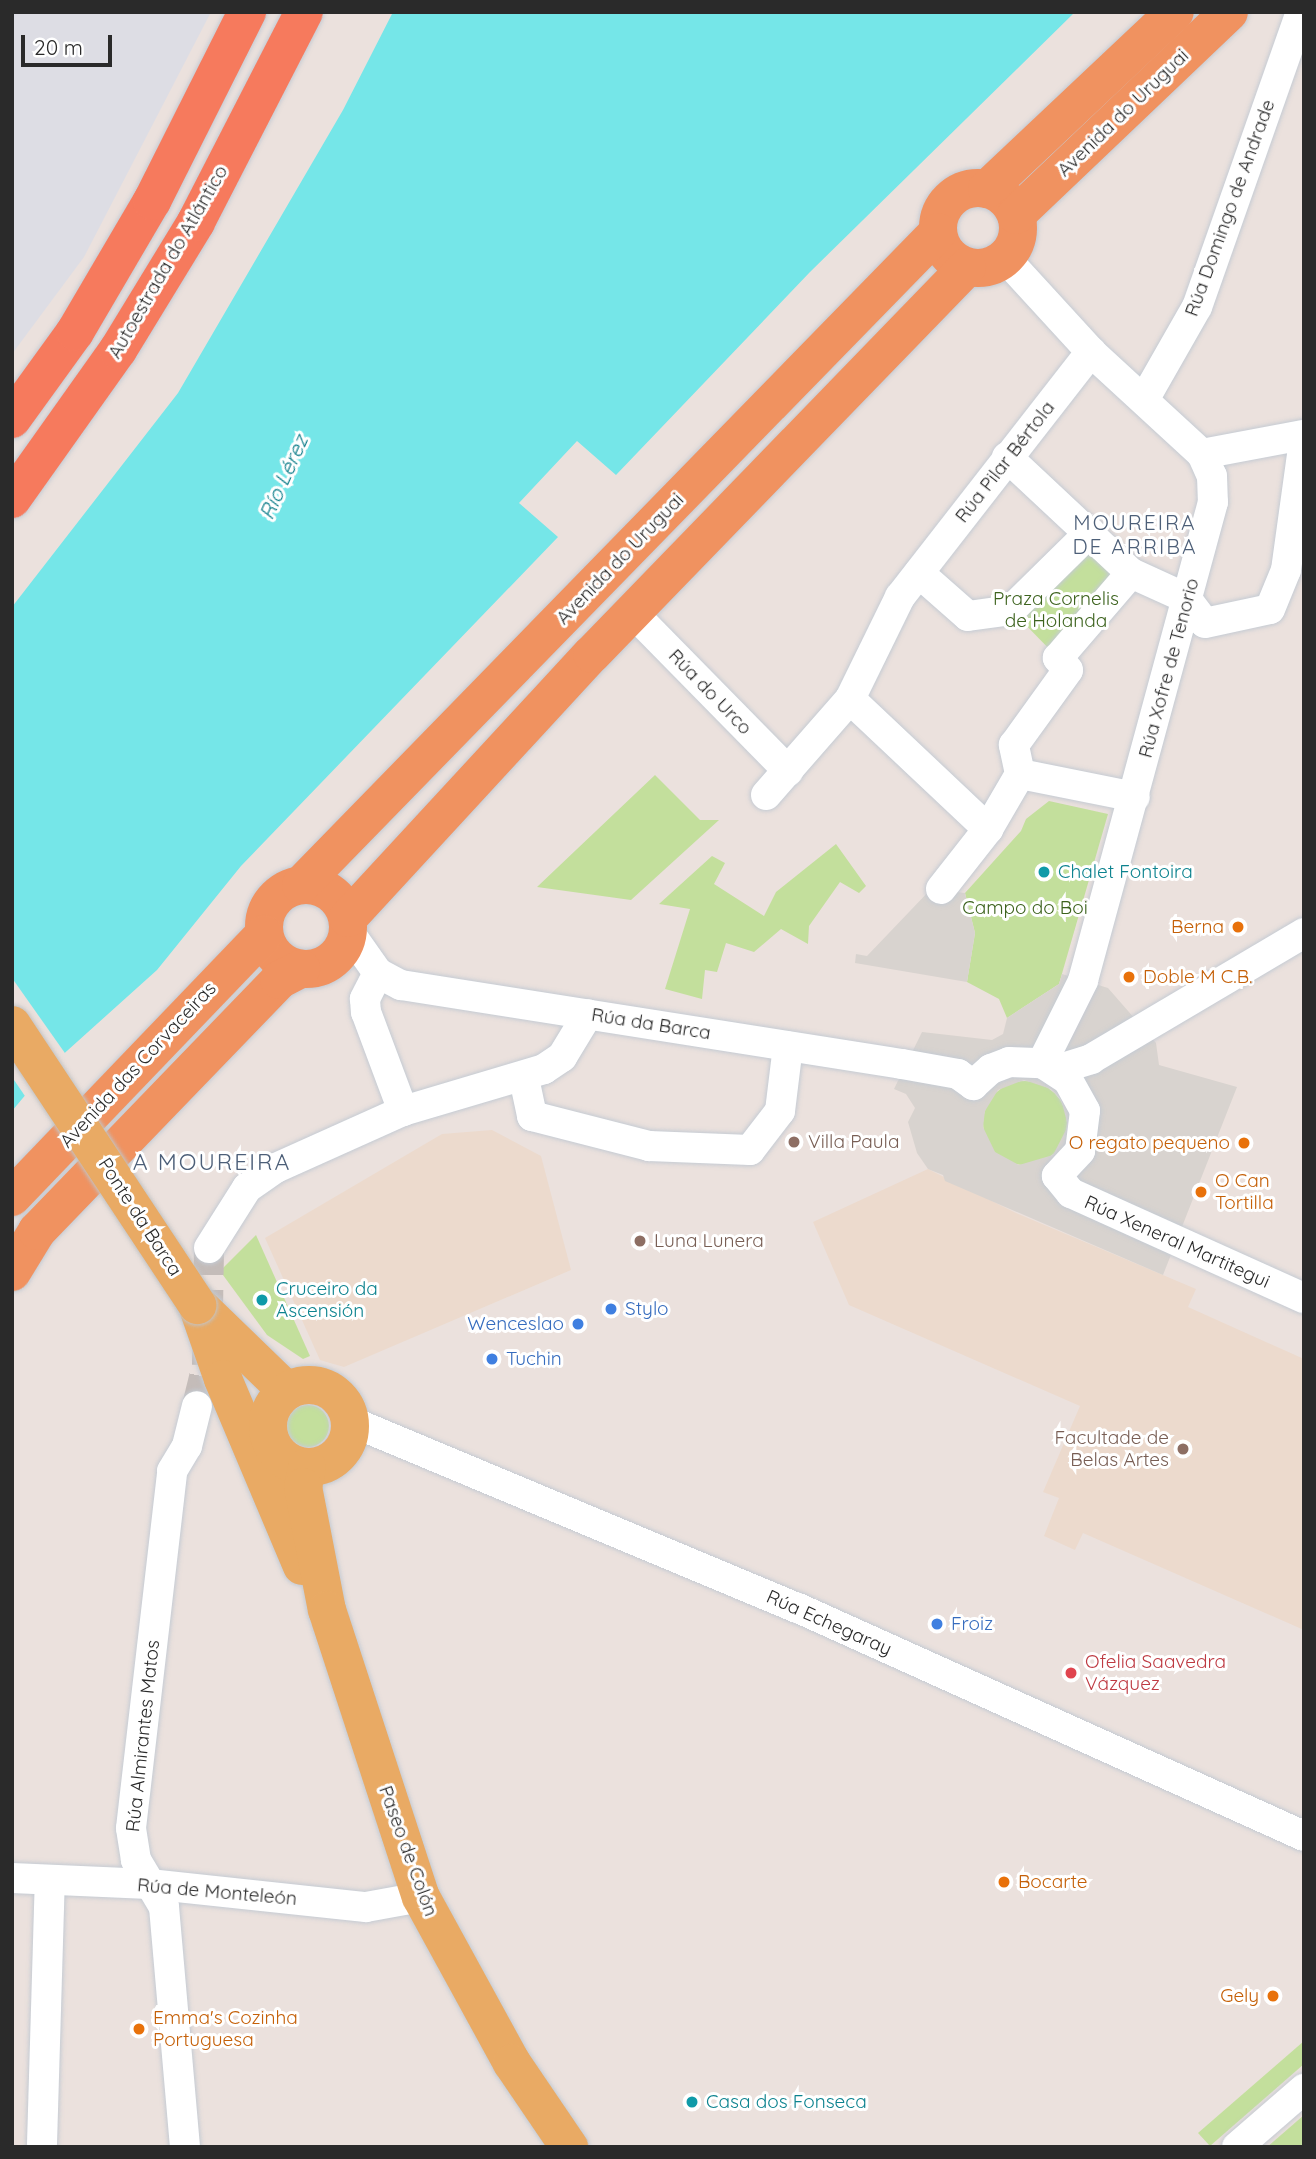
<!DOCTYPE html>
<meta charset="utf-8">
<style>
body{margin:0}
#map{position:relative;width:1316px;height:2159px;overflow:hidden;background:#ebe1dd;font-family:Quicksand,sans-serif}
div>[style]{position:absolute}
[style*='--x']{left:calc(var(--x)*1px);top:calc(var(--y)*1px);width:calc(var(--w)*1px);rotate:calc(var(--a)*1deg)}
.industrial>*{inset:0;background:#dddde4}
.education>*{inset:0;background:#ecdacd}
.green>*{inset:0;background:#c3df9c}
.round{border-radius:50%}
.plaza>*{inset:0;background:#d8d3cf}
.water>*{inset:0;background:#75e6e8}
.pier>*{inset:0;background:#ebe1dd}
.minor-tunnel>*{height:30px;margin-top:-15px;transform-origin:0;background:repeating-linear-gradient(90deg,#c4bcb9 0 30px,transparent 0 45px)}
.roads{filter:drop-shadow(0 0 2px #c5cbd3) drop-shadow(0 0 2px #c5cbd3)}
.minor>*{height:30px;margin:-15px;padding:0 15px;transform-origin:15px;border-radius:15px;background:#fff}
.primary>*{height:38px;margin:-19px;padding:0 19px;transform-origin:19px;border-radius:19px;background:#e9aa64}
.primary>.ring{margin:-19px;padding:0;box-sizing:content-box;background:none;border:38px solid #e9aa64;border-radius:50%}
.trunk>*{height:38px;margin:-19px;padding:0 19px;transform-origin:19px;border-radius:19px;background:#f09260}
.trunk>.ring{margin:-19px;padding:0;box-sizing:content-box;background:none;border:38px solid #f09260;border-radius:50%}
.motorway>*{height:38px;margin:-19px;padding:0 19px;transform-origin:19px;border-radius:19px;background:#f67a5d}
.bridges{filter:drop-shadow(0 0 2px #c3c3c3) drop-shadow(0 0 2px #c3c3c3)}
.primary-bridge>*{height:38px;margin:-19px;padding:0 19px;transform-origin:19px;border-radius:19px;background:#e9aa64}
.dots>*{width:19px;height:19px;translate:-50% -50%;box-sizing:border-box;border:4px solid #fff;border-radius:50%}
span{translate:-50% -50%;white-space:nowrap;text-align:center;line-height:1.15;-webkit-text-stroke:6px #fff;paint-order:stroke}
.street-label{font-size:19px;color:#2a2a2a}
.park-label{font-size:19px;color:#3d631e}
.culture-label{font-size:19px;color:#0d838f}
.left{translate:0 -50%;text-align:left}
.food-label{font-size:19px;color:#c56008}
.right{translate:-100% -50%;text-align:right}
.education-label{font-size:19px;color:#785e54}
.shop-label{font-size:19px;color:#366cbe}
.health-label{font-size:19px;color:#be3a42}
.water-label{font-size:21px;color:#14818d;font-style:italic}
.neighbourhood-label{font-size:21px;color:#4d5f78;letter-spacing:2px}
.quarter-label{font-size:23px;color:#4d5f78;letter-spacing:2px}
.frame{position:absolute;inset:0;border:14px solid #2a2a2a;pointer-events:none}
.scale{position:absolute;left:21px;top:35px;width:91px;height:32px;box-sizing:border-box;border:4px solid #2a2a2a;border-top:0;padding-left:9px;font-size:21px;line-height:24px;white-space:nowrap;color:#2a2a2a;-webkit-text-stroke:5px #fff;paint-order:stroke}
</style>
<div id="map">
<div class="industrial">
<i style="clip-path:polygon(12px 12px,211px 12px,84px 257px,12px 354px)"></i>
</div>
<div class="education">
<i style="clip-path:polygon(492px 1130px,541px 1156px,571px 1270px,344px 1367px,320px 1360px,265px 1238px,442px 1134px)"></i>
<i style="clip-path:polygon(928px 1169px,1016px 1213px,1196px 1289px,1188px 1307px,1304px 1359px,1304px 1630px,1083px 1533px,1075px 1550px,1044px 1536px,1059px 1498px,1043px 1492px,1080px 1406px,849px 1305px,813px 1222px)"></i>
</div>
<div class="green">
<i style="clip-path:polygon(1090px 532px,1131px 573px,1058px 658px,1011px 610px)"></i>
<i style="clip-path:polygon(655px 775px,700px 820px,719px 820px,631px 900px,537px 887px)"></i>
<i style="clip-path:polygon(1049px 801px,1108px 814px,1059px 984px,1007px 1018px,999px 999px,967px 982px,975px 933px,965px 893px,1021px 831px,1026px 819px)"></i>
<i style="clip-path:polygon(836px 844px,866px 886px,859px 893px,840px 882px,809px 926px,808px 944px,781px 929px,754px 952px,726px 943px,717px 972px,705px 970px,702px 999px,665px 989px,690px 909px,659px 904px,712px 856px,725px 863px,714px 884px,764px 916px,776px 892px)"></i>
<i class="round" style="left:983px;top:1081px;width:84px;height:84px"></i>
<i style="clip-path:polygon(256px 1235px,310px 1356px,303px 1359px,267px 1335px,220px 1271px)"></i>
<i class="round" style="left:287px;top:1405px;width:42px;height:42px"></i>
<i style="clip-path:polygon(1304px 2041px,1304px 2064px,1210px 2146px,1198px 2133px)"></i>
<i style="clip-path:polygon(1304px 2115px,1304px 2147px,1267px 2147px)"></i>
</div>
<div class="plaza">
<i style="clip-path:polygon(931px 889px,965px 893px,975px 933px,967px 982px,855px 963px,856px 954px,867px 956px)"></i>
<i style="clip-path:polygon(evenodd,1062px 974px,1108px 988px,1156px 1043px,1159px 1065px,1237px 1087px,1163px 1275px,945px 1181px,943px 1175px,928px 1169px,917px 1153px,908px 1122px,915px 1108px,906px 1094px,894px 1089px,922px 1032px,992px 1040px,1003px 1034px,1007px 1018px,1059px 984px,1062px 974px,1024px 1080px,1051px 1089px,1061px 1099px,1068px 1126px,1053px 1155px,1019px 1165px,995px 1152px,983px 1127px,985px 1111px,998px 1090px,1024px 1080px)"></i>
</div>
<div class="water">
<i style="clip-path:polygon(393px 12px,1075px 12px,810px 272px,616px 475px,577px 441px,519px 503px,558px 537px,241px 866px,157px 970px,48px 1068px,12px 1111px,12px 607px,178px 393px,343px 110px)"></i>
</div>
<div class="pier">
<i style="clip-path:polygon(12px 978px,67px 1056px,27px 1099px,12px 1077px)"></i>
</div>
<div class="minor-tunnel">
<i style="--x:197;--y:1406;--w:42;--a:-76.3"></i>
<i style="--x:207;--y:1365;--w:117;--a:-89"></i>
</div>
<div class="roads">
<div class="minor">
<i style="--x:1005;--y:258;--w:127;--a:47.5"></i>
<i style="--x:1091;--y:352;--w:151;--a:42.6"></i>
<i style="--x:1202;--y:454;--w:24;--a:66"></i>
<i style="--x:1212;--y:476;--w:26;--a:88"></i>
<i style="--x:1213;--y:502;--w:496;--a:105.2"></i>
<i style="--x:1083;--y:981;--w:92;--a:116.6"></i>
<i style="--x:1145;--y:398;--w:105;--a:-60.3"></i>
<i style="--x:1197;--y:307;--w:313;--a:-70.6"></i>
<i style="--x:1202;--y:454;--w:104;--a:-10.6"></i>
<i style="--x:1007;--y:457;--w:170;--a:43.1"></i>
<i style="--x:1131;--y:573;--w:60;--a:24.4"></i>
<i style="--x:1186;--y:598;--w:31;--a:53"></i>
<i style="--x:1205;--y:623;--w:66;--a:-12.2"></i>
<i style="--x:1270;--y:609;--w:42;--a:-67.7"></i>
<i style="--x:1286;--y:570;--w:131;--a:-82.1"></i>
<i style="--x:919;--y:573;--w:65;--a:41.3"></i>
<i style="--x:968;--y:616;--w:43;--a:-7.9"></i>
<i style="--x:1011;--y:610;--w:111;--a:-44.6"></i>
<i style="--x:632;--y:612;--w:223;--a:45.5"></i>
<i style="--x:850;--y:699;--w:190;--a:43.3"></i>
<i style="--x:1020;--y:774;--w:117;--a:11.3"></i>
<i style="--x:766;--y:795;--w:128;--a:-48.8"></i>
<i style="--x:850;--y:699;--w:114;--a:-63.9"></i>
<i style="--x:900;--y:597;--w:311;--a:-52.1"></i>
<i style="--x:941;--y:889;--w:76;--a:-51.9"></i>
<i style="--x:988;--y:829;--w:64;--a:-59.8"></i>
<i style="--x:1020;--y:774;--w:30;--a:-102"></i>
<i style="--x:1014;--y:745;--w:92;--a:-54.2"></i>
<i style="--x:1068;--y:670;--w:16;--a:-130"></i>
<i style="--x:1058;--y:658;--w:112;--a:-49.3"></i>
<i style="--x:349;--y:932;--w:50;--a:54.7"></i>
<i style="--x:378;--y:973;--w:26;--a:28"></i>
<i style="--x:401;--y:985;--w:507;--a:8.96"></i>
<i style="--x:902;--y:1064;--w:57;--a:10.1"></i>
<i style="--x:958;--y:1074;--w:19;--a:36"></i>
<i style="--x:973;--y:1085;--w:24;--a:-42"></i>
<i style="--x:991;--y:1069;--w:19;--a:-21"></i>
<i style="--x:1009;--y:1062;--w:33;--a:2"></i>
<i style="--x:1042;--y:1063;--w:31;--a:33"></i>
<i style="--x:1068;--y:1080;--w:35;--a:61"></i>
<i style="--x:1085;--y:1111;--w:40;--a:97.1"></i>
<i style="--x:1080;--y:1151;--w:34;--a:133"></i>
<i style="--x:1057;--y:1176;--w:22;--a:51"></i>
<i style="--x:1071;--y:1193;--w:256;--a:24.3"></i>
<i style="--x:378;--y:973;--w:29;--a:117"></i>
<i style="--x:365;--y:999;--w:13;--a:86"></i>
<i style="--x:366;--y:1012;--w:106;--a:69.5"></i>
<i style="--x:1056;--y:1070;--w:37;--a:-17"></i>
<i style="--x:1091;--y:1059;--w:247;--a:-30.6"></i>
<i style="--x:524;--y:1078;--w:39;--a:78"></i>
<i style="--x:532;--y:1116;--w:121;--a:14.4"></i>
<i style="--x:649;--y:1146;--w:101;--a:2.3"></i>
<i style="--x:750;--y:1150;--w:49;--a:-52.4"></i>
<i style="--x:780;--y:1111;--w:65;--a:-83"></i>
<i style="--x:209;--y:1248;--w:71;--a:-57.7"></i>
<i style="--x:247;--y:1188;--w:35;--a:-35"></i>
<i style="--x:276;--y:1168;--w:139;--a:-24.2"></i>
<i style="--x:403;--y:1111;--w:147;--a:-16.6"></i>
<i style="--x:544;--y:1069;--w:22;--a:-34"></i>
<i style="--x:562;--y:1057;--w:50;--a:-58.8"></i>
<i style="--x:350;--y:1421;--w:485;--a:22.7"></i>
<i style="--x:798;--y:1608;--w:555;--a:24.26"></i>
<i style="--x:12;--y:1878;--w:137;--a:2.5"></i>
<i style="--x:149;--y:1884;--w:218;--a:6.1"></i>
<i style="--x:366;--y:1907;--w:56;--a:-10.3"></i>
<i style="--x:42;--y:2144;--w:263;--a:-88.3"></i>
<i style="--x:185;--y:2147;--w:241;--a:-95"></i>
<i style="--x:164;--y:1907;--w:55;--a:-120.8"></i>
<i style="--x:136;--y:1860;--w:32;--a:-99"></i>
<i style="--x:131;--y:1828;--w:359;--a:-83.4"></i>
<i style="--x:172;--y:1471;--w:29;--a:-59"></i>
<i style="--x:187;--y:1446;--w:41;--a:-76"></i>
<i style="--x:1237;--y:2147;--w:89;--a:-40.9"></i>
</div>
<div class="primary">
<i style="--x:197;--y:1305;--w:78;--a:70.6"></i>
<i style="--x:223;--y:1379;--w:203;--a:67.1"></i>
<i style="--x:200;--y:1307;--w:121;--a:44"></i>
<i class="ring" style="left:268px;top:1385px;width:44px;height:44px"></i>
<i style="--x:307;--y:1467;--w:20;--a:101"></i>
<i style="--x:303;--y:1487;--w:125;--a:79"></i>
<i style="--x:327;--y:1610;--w:302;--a:71.9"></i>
<i style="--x:421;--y:1897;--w:189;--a:61.3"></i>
<i style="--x:512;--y:2063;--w:102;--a:55.8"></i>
</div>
<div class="trunk">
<i class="ring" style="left:938px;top:188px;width:42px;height:42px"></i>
<i style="--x:987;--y:189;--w:258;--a:-43.3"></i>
<i style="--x:1016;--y:215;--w:294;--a:-43.6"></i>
<i class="ring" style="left:264px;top:885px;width:46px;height:46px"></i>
<i style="--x:301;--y:885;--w:912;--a:-45.71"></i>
<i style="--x:348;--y:918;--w:359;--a:-47.3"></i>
<i style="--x:592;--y:654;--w:539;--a:-45.9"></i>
<i style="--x:12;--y:1197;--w:364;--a:-46.2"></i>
<i style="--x:12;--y:1272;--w:48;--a:-58.6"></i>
<i style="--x:37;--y:1231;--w:349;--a:-46"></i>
<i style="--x:279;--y:980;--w:25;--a:-27"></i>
</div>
<div class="motorway">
<i style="--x:12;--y:419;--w:107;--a:-54.1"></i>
<i style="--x:75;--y:332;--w:152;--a:-59.6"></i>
<i style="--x:152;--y:201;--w:212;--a:-63.3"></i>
<i style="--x:12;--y:499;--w:183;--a:-54.6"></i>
<i style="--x:118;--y:350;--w:150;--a:-58.6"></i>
<i style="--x:196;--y:222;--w:236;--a:-62.8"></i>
</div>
</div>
<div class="bridges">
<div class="primary-bridge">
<i style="--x:12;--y:1025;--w:336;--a:56.5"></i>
</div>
</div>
<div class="dots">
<i style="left:1044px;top:872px;background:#0f9aa8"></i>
<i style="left:1238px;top:927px;background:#e8710a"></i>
<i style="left:1129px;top:977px;background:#e8710a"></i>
<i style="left:794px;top:1142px;background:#8d6e63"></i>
<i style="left:1244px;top:1143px;background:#e8710a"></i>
<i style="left:1201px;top:1192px;background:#e8710a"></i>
<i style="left:640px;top:1241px;background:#8d6e63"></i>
<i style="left:262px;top:1300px;background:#0f9aa8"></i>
<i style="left:611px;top:1309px;background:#3f7fe0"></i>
<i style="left:578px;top:1324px;background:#3f7fe0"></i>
<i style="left:492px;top:1359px;background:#3f7fe0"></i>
<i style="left:1183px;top:1449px;background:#8d6e63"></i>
<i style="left:937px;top:1624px;background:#3f7fe0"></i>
<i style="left:1071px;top:1673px;background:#e0444e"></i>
<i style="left:1004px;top:1882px;background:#e8710a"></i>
<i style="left:1273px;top:1996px;background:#e8710a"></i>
<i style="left:139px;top:2029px;background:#e8710a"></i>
<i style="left:692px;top:2102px;background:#0f9aa8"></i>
</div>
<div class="street-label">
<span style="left:1123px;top:113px;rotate:-44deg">Avenida do Uruguai</span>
<span style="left:1230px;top:208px;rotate:-70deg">Rúa Domingo de Andrade</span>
<span style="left:168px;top:262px;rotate:-60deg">Autoestrada do Atlántico</span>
<span style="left:1005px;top:462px;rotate:-52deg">Rúa Pilar Bértola</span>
<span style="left:620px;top:559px;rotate:-46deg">Avenida do Uruguai</span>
<span style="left:1169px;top:668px;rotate:-75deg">Rúa Xofre de Tenorio</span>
<span style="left:710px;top:692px;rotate:46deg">Rúa do Urco</span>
<span style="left:651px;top:1024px;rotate:9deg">Rúa da Barca</span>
<span style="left:138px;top:1065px;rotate:-47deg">Avenida das Corvaceiras</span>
<span style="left:140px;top:1217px;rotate:57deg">Ponte da Barca</span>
<span style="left:1177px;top:1242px;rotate:24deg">Rúa Xeneral Martitegui</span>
<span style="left:829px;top:1623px;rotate:24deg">Rúa Echegaray</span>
<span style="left:143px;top:1736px;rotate:-84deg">Rúa Almirantes Matos</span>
<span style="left:408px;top:1851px;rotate:70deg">Paseo de Colón</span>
<span style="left:217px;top:1892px;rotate:5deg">Rúa de Monteleón</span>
</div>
<div class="park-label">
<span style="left:1056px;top:610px">Praza Cornelis<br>de Holanda</span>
<span style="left:1025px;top:908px">Campo do Boi</span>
</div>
<div class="culture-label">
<span class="left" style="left:1058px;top:872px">Chalet Fontoira</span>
<span class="left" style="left:276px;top:1300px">Cruceiro da<br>Ascensión</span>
<span class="left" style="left:706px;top:2102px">Casa dos Fonseca</span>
</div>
<div class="food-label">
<span class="right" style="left:1224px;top:927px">Berna</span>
<span class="left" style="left:1143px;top:977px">Doble M C.B.</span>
<span class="right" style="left:1230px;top:1143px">O regato pequeno</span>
<span class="left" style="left:1215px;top:1192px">O Can<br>Tortilla</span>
<span class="left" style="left:1018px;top:1882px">Bocarte</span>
<span class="right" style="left:1259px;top:1996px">Gely</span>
<span class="left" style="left:153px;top:2029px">Emma's Cozinha<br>Portuguesa</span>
</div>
<div class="education-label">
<span class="left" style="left:808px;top:1142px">Villa Paula</span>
<span class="left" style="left:654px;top:1241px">Luna Lunera</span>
<span class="right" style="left:1169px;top:1449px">Facultade de<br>Belas Artes</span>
</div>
<div class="shop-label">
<span class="left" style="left:625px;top:1309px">Stylo</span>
<span class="right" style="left:564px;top:1324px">Wenceslao</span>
<span class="left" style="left:506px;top:1359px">Tuchin</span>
<span class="left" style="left:951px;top:1624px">Froiz</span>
</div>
<div class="health-label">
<span class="left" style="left:1085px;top:1673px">Ofelia Saavedra<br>Vázquez</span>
</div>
<div class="water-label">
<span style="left:283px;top:477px;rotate:-66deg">Río Lérez</span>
</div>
<div class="neighbourhood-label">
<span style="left:1135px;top:534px">MOUREIRA<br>DE ARRIBA</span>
</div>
<div class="quarter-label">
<span style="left:212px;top:1162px">A MOUREIRA</span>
</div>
<div class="frame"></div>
<div class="scale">20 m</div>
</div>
